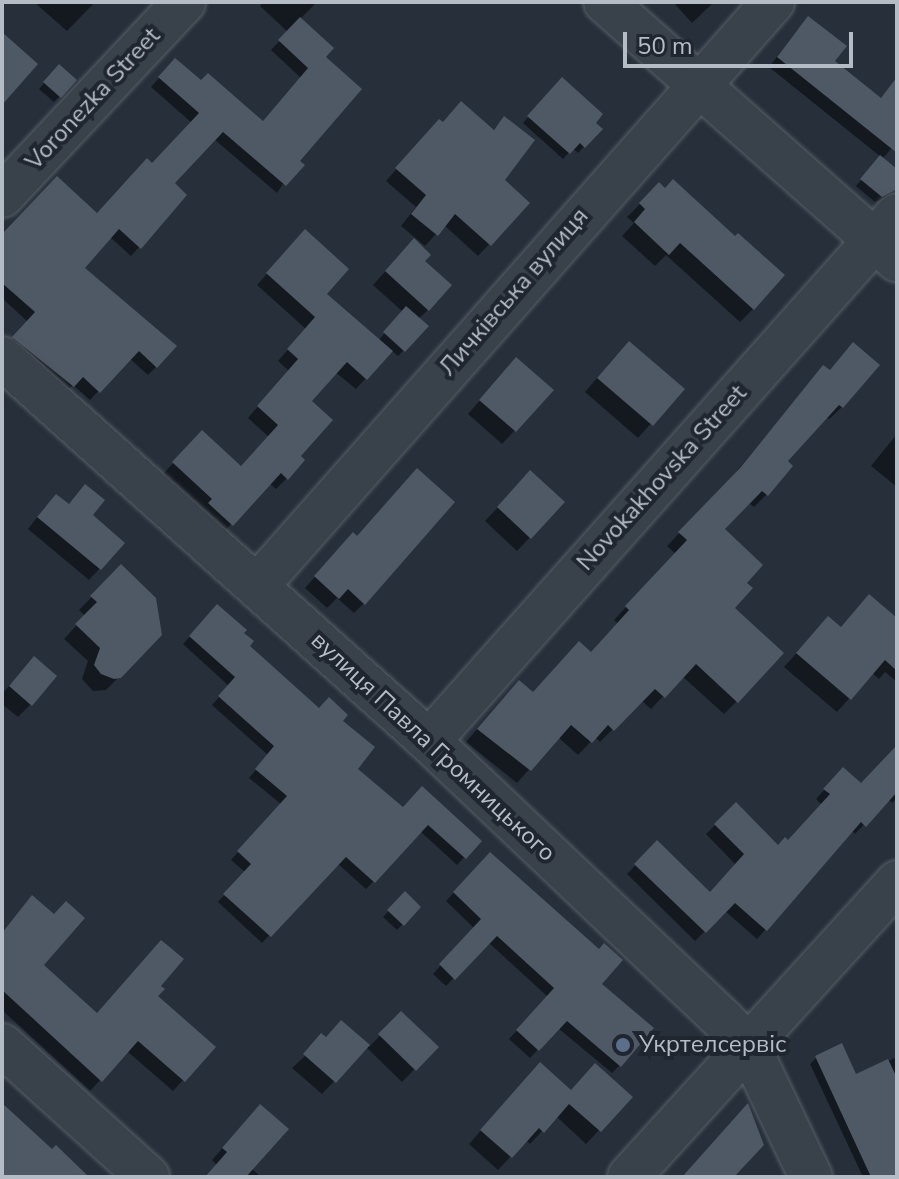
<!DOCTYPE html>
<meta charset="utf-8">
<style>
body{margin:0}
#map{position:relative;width:899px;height:1179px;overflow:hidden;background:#262f3a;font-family:"Nunito Sans",sans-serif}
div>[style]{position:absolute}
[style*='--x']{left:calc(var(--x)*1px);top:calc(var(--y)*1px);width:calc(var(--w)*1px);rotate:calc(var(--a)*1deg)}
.shadow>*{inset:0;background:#0007}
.building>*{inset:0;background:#4f5865}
.roads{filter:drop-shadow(0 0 2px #585f68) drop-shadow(0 0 2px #585f68)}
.minor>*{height:42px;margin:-21px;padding:0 21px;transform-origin:21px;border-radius:21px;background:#39414a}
.dots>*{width:22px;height:22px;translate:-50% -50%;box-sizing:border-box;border:4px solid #1f262f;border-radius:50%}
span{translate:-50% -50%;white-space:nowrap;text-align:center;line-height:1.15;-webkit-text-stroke:8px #1f262f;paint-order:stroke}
.street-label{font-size:24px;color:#b5bcc6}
.poi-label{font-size:24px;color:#b5bcc6}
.left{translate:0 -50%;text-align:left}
.frame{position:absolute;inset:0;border:4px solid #b5bcc6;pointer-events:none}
.scale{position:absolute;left:623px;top:32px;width:230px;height:36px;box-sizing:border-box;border:4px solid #b5bcc6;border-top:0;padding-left:10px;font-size:24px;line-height:28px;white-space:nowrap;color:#b5bcc6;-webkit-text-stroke:6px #1f262f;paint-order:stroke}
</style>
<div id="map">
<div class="shadow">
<i style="clip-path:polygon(34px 2px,95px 2px,67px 31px)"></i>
<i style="clip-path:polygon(264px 2px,317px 2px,300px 19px,323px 57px,298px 161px,277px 193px,214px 139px,172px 183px,139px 247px,131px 256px,110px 237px,82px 268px,156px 367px,148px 375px,129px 358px,90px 400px,73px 385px,64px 394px,6px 347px,28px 322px,2px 298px,2px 237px,97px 216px,152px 165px,192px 123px,151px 87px,167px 69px,200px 83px,262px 123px,301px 78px,271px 50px,288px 32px,260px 6px)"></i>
<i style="clip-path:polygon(673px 2px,714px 2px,692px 23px)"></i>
<i style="clip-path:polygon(799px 28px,881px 112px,897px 95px,897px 142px,882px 159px,897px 171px,897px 186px,886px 197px,875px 202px,856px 186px,881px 157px,769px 67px)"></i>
<i style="clip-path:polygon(53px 73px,75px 81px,54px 102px,39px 89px)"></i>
<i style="clip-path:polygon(556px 86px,600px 129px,578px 153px,573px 148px,563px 159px,523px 123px)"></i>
<i style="clip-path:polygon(504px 119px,502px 180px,528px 203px,478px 256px,444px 225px,425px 246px,401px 226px,416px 207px,386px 181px,428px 133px,492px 131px)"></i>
<i style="clip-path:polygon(659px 185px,753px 309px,740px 322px,666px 255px,655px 266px,622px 236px,634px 223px,627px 217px)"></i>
<i style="clip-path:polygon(294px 243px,324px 294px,378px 341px,403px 312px,373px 285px,401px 254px,422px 261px,428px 310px,418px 319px,426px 326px,398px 356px,391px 350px,356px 389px,335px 372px,310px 401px,298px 457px,287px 478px,276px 489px,269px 483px,221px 535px,203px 511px,163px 474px,192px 443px,240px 469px,269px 437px,248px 418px,289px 371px,278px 361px,306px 329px,257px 285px)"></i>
<i style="clip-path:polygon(616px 356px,682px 389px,638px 438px,585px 392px)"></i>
<i style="clip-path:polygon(823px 367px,842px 407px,829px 419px,826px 417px,785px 461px,790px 466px,766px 495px,754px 507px,748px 502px,722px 529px,745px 583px,732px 608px,781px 653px,736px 702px,724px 714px,682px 676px,651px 709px,641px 700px,600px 742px,595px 737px,578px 755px,558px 737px,517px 783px,466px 742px,507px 695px,532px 694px,590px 654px,618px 624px,614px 620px,676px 554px,667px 546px,727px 483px)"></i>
<i style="clip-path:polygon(504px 373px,551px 390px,502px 444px,468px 414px)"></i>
<i style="clip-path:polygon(897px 434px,897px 487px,871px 466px)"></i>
<i style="clip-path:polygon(518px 486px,562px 503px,517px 551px,485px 521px)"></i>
<i style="clip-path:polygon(85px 487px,100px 568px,89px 580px,28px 529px,45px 507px,68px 505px)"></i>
<i style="clip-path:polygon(356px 538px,364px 603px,354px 613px,337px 598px,327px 608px,305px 588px,343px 545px)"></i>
<i style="clip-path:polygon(121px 567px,160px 635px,106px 690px,93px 691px,82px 679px,88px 661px,64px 639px,85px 616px,79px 610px)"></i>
<i style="clip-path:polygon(210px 614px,242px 633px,247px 646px,319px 711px,340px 721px,355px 769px,403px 809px,479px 841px,457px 865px,420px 831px,366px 889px,337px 863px,262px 943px,218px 902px,245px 872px,231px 860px,281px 804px,249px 778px,268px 755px,212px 705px,229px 686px,183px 644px)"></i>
<i style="clip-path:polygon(828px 618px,840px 629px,897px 621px,897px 682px,885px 672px,879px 679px,872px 673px,837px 712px,784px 667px)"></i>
<i style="clip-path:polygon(21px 672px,31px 704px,18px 717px,2px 704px,2px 694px)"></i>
<i style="clip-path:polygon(897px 757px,897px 798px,892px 803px,888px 799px,855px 834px,851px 830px,757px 939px,725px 911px,695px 941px,627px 874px,657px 843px,710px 894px,736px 865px,706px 834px,736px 805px,777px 847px,788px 842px,822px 805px,816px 799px,834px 779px,861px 786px)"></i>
<i style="clip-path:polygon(490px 855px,599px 951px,599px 984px,620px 1065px,612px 1073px,558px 1028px,530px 1058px,509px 1039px,548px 997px,488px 942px,446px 986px,433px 974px,474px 928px,446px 901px)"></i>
<i style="clip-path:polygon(405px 894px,419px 907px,397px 930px,383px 917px)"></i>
<i style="clip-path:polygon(2px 933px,96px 1015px,158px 986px,156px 996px,213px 1047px,173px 1091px,127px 1051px,90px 1091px,2px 1010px)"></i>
<i style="clip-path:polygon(401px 1014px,436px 1047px,402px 1082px,366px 1047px,322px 1094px,292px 1068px,342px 1022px,369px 1047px)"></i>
<i style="clip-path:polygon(897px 1057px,897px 1177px,863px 1177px,810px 1064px,816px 1058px,855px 1077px)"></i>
<i style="clip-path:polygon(527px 1078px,571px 1092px,630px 1097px,586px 1144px,556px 1116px,530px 1144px,526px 1140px,498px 1170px,469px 1144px)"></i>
<i style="clip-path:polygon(249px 1118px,251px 1168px,261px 1177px,207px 1177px,217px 1165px,212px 1160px)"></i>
</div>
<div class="building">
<i style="clip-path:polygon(808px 16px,847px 46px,835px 61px,881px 98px,897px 77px,897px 153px,777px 57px)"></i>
<i style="clip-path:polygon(300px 17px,334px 48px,326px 57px,362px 89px,300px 161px,305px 165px,286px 186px,223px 132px,175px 183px,187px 195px,141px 249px,119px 229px,85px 268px,177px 346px,157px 368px,139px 351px,100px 393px,83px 377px,74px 387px,12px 337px,35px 312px,2px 283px,2px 234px,57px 176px,97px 213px,147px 158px,152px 163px,199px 113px,158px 77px,175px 58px,201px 80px,208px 73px,263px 121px,308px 68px,278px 40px)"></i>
<i style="clip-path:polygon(2px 32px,38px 64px,2px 105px)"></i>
<i style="clip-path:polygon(59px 64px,77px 80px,61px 98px,43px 82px)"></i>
<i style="clip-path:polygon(562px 77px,603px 114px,596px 123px,603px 129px,585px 148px,580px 143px,570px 154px,527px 116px)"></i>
<i style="clip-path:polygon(461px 101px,494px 130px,504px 116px,535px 140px,505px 180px,530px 203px,491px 246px,455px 214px,438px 236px,411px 214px,426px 195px,395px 168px,439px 119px,443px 122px)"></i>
<i style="clip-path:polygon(880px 155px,897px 169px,897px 189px,882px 197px,860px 179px)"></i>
<i style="clip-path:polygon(673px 179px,735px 236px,738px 233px,785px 275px,754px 310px,680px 243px,669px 255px,634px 222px,645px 209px,639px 203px,659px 182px,665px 188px)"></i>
<i style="clip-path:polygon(305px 229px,349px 269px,327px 294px,393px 351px,367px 380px,347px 362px,312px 401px,333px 420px,301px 456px,305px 460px,288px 480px,281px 473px,233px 526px,208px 503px,212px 499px,172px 462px,202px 430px,241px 466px,278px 425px,257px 406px,298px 359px,287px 349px,315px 317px,266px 273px)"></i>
<i style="clip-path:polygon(414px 238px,431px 255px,425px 261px,452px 285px,429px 311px,385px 271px)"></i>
<i style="clip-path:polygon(406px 306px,429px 326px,405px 352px,383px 332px)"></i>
<i style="clip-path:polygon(629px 341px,685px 389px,653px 426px,597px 378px)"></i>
<i style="clip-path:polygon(853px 342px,880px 365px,843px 408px,839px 405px,788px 461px,793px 466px,768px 496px,762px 491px,725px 529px,763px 565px,747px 583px,753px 588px,735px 608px,784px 653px,738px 703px,696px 664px,665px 698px,655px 689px,614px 731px,608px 725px,592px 743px,571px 725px,531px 771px,477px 729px,519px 680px,533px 692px,579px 641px,591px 652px,629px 610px,625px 606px,687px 540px,678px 532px,740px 468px,823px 365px,830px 370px)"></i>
<i style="clip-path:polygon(516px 357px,554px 390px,516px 432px,479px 400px)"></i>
<i style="clip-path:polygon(417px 468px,455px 502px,365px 605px,348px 589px,339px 599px,314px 576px,353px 532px,357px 536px)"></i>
<i style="clip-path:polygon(530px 470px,565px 502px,531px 539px,497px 507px)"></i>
<i style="clip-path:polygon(85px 484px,105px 500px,93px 515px,125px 543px,101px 570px,37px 517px,56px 494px,69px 504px)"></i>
<i style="clip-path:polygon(121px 564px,156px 598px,162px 635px,121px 678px,114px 679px,101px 674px,94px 665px,100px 648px,75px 624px,97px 602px,90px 596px)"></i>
<i style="clip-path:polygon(869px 594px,897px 618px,897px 671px,885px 660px,851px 700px,796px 653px,828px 616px,841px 627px)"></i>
<i style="clip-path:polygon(217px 604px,247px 630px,244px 633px,254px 641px,250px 646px,319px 708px,329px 697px,348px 715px,343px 721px,375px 747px,358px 769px,403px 807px,422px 786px,482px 841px,466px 859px,428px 825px,375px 883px,346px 857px,271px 937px,223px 894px,251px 864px,237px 851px,287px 796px,255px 769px,274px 746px,218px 696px,235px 677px,189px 636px)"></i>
<i style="clip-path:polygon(34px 656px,57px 676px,32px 706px,9px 686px)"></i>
<i style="clip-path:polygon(897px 745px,897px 792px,866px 827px,861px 822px,767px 931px,735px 903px,706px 933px,634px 864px,657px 840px,710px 892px,744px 854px,714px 824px,736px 802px,778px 845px,785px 837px,788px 840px,830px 794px,823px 789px,843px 767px,861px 783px)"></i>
<i style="clip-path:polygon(490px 852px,599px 949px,604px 943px,623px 960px,602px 984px,654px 1028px,621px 1067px,567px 1021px,539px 1051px,516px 1030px,554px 988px,497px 936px,455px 980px,439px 964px,481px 919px,453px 892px)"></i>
<i style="clip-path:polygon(405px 891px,421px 907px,404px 926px,387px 910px)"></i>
<i style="clip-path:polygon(32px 895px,54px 914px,66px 901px,85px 918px,44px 965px,97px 1013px,161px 940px,184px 959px,161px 986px,165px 989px,158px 996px,216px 1047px,185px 1082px,138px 1041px,102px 1082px,2px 990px,2px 933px)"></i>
<i style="clip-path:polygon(401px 1011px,439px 1047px,416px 1071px,378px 1034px)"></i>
<i style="clip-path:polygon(341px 1020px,370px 1045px,336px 1083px,303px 1054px,321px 1033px,326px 1037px)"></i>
<i style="clip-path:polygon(842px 1043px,856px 1074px,888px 1059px,897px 1078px,897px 1177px,871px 1177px,815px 1056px)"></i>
<i style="clip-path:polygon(540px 1062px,571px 1090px,595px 1063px,633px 1097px,601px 1132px,569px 1104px,544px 1133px,539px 1128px,512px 1158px,480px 1130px)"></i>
<i style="clip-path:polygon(2px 1103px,52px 1149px,56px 1145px,89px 1177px,2px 1177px)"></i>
<i style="clip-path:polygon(748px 1103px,764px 1145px,734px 1177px,682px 1177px)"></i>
<i style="clip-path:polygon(260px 1104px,289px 1129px,246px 1177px,205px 1177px,227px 1152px,222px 1148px)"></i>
</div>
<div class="roads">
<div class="minor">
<i style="--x:605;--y:2;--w:390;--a:41.5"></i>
<i style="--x:2;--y:196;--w:266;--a:-46.8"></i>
<i style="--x:2;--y:358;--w:574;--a:41.89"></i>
<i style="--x:429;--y:741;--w:404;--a:43.5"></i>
<i style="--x:722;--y:1019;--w:37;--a:45"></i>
<i style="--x:748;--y:1045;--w:146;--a:64.5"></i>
<i style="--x:258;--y:585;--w:778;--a:-48.54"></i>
<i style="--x:429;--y:741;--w:704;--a:-48.34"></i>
<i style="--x:2;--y:1045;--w:197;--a:42.1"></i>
<i style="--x:629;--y:1177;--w:399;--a:-47.7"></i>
</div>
</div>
<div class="dots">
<i style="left:623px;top:1045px;background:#5c6f8a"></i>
</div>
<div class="street-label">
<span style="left:93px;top:99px;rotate:-47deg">Voronezka Street</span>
<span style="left:514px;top:292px;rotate:-49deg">Личківська вулиця</span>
<span style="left:662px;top:478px;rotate:-48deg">Novokakhovska Street</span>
<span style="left:433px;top:747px;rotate:43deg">вулиця Павла Громницького</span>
</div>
<div class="poi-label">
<span class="left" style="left:639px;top:1045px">Укртелсервіс</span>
</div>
<div class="frame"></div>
<div class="scale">50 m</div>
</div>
